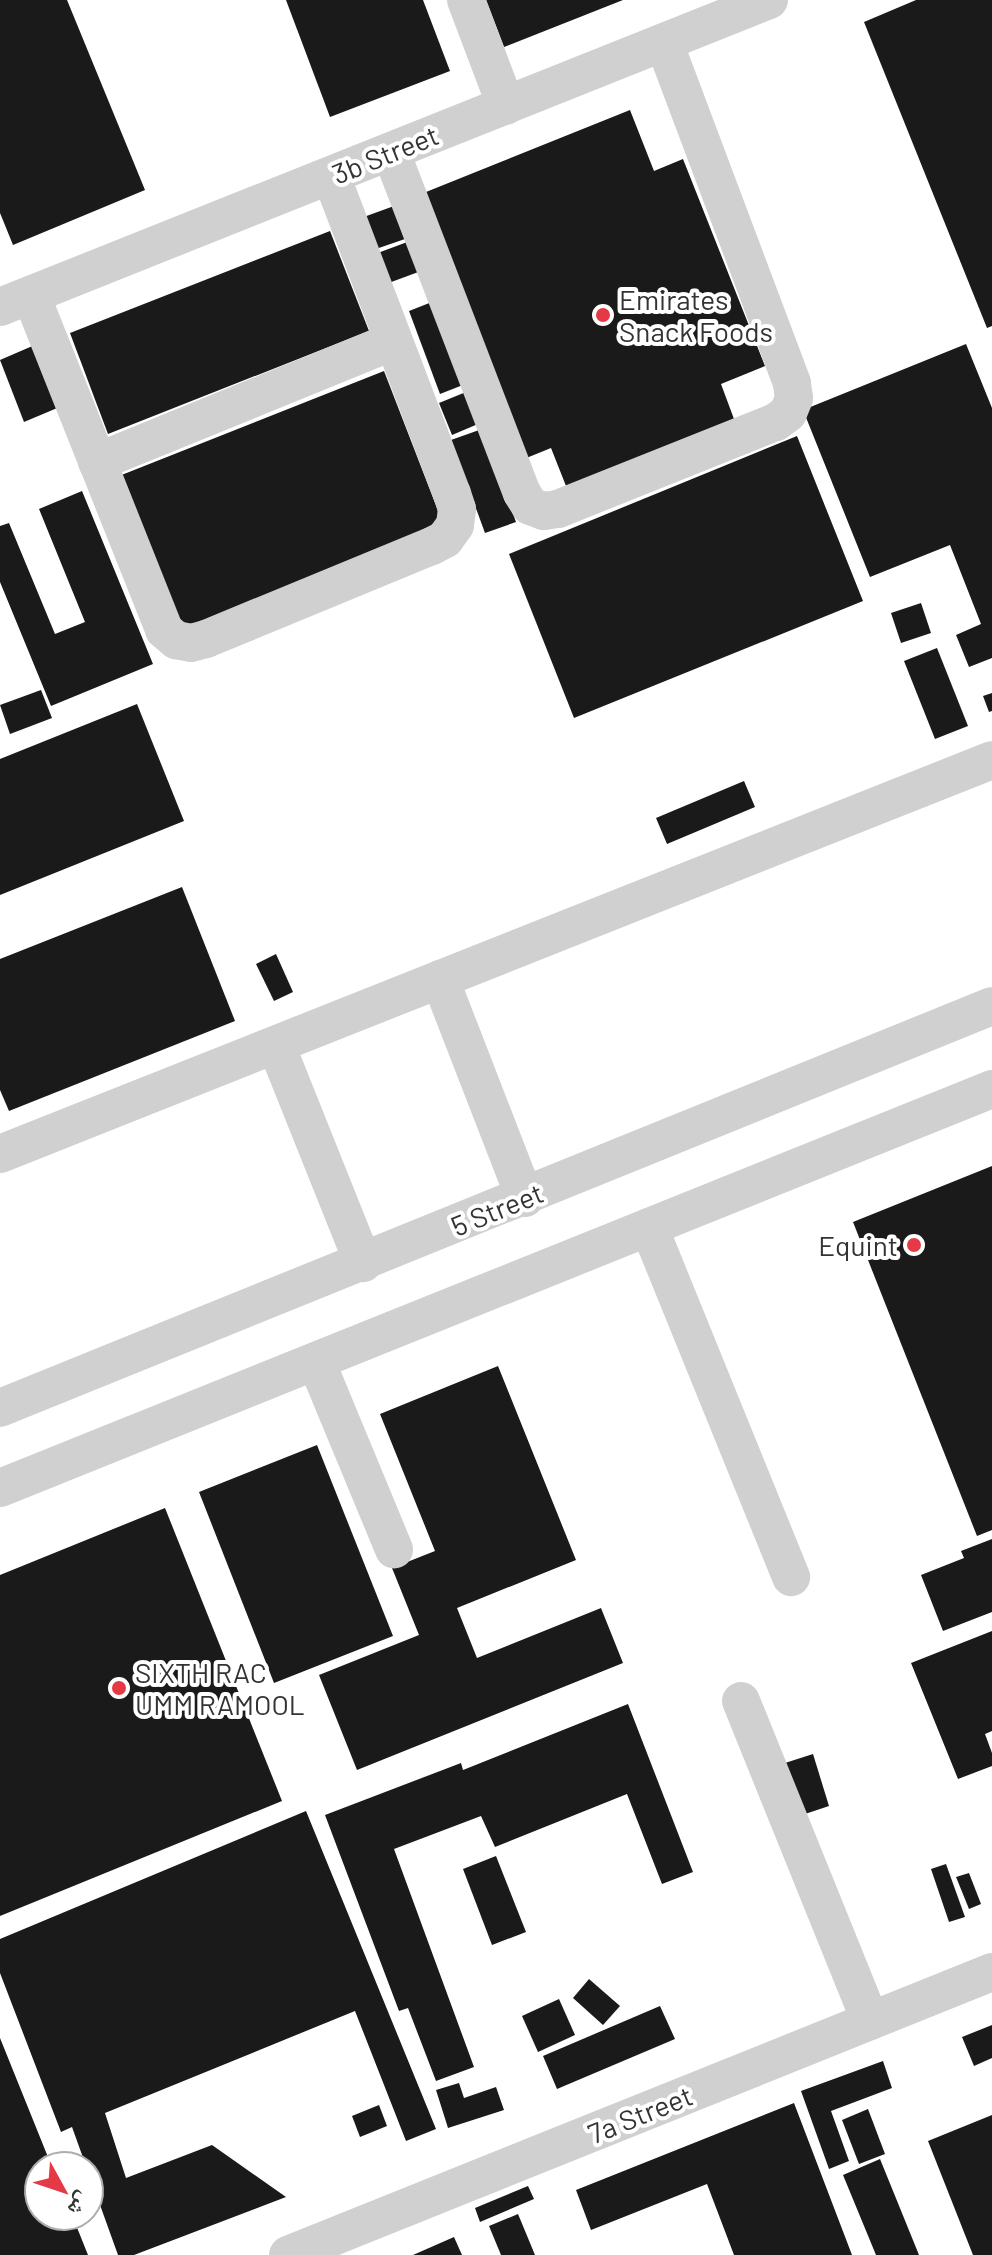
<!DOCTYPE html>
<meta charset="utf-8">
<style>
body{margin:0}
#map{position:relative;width:992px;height:2255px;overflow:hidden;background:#fff;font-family:Barlow,"Noto Naskh Arabic",sans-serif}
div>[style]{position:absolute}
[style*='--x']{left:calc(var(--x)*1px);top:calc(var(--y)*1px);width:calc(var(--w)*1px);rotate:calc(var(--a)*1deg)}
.building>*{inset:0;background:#1a1a1a}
.minor>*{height:38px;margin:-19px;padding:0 19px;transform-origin:19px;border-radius:19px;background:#d0d0d0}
.dots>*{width:22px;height:22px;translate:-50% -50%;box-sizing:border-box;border:4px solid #fff;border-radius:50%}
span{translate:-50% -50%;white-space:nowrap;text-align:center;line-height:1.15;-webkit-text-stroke:8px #fff;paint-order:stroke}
.street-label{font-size:28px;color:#333}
.poi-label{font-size:28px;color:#333}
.left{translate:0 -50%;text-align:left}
.right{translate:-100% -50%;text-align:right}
.north{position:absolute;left:24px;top:2151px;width:80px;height:80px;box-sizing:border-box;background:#fff;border:2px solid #adadad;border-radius:50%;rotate:130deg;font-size:22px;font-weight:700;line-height:32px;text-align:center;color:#333}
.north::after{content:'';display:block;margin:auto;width:28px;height:36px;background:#e63946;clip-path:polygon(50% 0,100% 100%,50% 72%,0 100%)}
</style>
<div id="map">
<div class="building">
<i style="clip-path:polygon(0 0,67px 0,145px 190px,13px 245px,0 213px)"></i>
<i style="clip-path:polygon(286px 0,423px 0,450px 71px,330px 117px)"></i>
<i style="clip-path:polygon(486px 0,623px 0,504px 47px)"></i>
<i style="clip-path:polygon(916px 0,992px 0,992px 326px,987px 328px,864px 22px)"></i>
<i style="clip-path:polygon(630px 110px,654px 171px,683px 159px,765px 366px,721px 384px,734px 419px,566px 486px,551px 448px,519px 461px,426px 192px)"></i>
<i style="clip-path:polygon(394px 206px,405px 239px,373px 250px,361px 218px)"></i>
<i style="clip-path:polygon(330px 231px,369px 331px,108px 434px,70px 333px)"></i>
<i style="clip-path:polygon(410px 241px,421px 271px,386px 284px,375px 254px)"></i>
<i style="clip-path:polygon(437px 300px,468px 383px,440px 394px,409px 311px)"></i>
<i style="clip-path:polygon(37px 344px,62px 406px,24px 422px,0 360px)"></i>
<i style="clip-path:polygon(966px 344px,992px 408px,992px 658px,969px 667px,956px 635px,981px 624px,950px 545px,870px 577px,803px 410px)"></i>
<i style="clip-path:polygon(384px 371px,444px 526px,180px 632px,119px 476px)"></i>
<i style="clip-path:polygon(466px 392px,478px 424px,452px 435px,439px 403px)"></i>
<i style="clip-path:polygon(482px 429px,516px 522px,485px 533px,451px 440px)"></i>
<i style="clip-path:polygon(797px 436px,863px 601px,574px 718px,509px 554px)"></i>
<i style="clip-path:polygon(82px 491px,153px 664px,51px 706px,0 582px,0 526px,9px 523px,55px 634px,85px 622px,39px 509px)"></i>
<i style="clip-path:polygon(921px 603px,931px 633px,901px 643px,891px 613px)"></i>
<i style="clip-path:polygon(937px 648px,968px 726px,935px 739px,904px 661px)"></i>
<i style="clip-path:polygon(41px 690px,52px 718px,10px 734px,0 705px)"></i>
<i style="clip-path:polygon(992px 693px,992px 711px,989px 712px,983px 696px)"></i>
<i style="clip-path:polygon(137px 704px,184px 821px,0 895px,0 759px)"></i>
<i style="clip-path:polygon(744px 781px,755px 807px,667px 844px,656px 818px)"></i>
<i style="clip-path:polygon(182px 887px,235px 1021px,9px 1111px,0 1090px,0 959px)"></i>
<i style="clip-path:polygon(276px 954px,293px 992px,274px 1001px,256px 964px)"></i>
<i style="clip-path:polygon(992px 1166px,992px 1530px,977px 1536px,853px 1222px)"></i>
<i style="clip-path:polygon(498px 1366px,576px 1560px,457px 1608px,477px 1658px,601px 1608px,623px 1663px,357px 1770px,319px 1675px,419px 1635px,392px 1568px,435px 1551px,380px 1414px)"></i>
<i style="clip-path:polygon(317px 1445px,393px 1636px,274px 1683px,199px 1492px)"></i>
<i style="clip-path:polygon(165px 1508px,282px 1801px,0 1916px,0 1575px)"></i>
<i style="clip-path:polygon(992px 1539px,992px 1612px,943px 1631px,921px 1575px,964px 1558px,961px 1551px)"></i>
<i style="clip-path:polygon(992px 1631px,992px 1731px,985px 1734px,992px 1753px,992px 1766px,958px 1779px,911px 1663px)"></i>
<i style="clip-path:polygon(628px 1704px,693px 1872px,662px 1884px,627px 1794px,495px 1847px,481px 1816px,394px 1849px,474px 2067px,436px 2081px,408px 2008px,399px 2011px,325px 1815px,461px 1763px,463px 1770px)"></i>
<i style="clip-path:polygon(813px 1754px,829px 1806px,802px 1815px,785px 1763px)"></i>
<i style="clip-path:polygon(306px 1811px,436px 2129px,406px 2141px,355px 2011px,105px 2113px,126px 2178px,212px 2145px,286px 2197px,134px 2255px,118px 2255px,72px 2127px,61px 2132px,0 1973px,0 1939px)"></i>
<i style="clip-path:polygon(496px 1856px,526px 1932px,492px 1945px,463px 1869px)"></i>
<i style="clip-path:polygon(946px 1864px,965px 1917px,949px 1922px,931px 1869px)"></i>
<i style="clip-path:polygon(969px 1873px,981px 1904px,969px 1909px,956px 1877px)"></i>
<i style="clip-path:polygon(589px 1979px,620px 2006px,603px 2025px,573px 1998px)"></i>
<i style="clip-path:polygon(559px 1999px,575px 2035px,538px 2052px,522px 2016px)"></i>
<i style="clip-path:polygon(660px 2006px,675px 2039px,557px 2089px,543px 2056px)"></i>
<i style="clip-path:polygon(992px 2025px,992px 2058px,974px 2066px,962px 2037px)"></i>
<i style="clip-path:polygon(0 2038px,52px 2167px,40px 2167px,40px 2215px,72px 2215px,88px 2255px,0 2255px)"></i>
<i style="clip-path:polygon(883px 2061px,892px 2088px,831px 2111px,849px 2161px,829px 2169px,801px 2091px)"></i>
<i style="clip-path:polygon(459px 2083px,464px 2098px,496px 2087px,504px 2110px,448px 2128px,436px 2090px)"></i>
<i style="clip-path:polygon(794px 2103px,852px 2255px,734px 2255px,707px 2184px,591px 2230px,576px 2190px)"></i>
<i style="clip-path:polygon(379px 2105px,387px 2126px,360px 2137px,352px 2116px)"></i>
<i style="clip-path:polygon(868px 2109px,885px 2154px,859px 2164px,842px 2120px)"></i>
<i style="clip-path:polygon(992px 2115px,992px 2255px,973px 2255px,928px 2141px)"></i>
<i style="clip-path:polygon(880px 2159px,919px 2255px,876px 2255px,843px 2175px)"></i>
<i style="clip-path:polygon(528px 2186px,534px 2199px,480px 2222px,475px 2208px)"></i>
<i style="clip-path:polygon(518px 2214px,535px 2255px,501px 2255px,489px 2226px)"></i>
<i style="clip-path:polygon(454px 2237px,462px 2255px,413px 2255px)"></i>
</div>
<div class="minor">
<i style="--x:466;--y:0;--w:113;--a:69.3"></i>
<i style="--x:391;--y:152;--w:365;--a:69"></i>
<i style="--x:522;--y:493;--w:15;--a:58"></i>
<i style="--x:530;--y:506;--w:15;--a:20"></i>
<i style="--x:544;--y:511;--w:14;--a:-8"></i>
<i style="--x:558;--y:509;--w:235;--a:-21.8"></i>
<i style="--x:776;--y:422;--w:15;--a:-37"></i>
<i style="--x:788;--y:413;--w:16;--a:-68"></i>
<i style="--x:794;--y:398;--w:15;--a:-98"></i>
<i style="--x:792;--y:383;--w:364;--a:-110.6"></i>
<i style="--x:31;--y:295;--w:360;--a:68.3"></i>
<i style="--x:164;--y:630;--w:16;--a:40"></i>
<i style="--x:176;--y:640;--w:15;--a:11"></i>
<i style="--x:191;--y:643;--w:16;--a:-15"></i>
<i style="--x:206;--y:639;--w:244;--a:-22.4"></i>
<i style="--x:432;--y:546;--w:15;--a:-28"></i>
<i style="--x:445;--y:539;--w:17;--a:-54"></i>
<i style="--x:455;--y:525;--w:16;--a:-83"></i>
<i style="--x:457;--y:509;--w:16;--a:-108"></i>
<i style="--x:452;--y:494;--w:340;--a:-110.8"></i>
<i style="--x:0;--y:307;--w:828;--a:-21.76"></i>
<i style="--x:97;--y:462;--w:320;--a:-22.2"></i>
<i style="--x:440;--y:979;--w:235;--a:68.8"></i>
<i style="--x:276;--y:1045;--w:235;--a:68.2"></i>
<i style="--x:0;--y:1154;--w:1067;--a:-21.66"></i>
<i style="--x:649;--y:1227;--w:378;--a:67.9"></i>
<i style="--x:316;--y:1361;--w:204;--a:67.5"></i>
<i style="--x:0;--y:1408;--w:1070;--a:-22.06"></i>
<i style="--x:0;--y:1488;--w:1069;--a:-21.91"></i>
<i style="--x:741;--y:1701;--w:345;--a:68"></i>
<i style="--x:288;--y:2255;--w:759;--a:-21.9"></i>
</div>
<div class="dots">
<i style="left:603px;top:315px;background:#e63946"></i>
<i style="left:914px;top:1245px;background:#e63946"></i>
<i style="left:119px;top:1688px;background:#e63946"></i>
</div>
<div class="street-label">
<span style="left:385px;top:154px;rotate:-22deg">3b Street</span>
<span style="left:497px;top:1209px;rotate:-22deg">5 Street</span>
<span style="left:640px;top:2114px;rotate:-22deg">7a Street</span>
</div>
<div class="poi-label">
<span class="left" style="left:619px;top:315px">Emirates<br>Snack Foods</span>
<span class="right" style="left:898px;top:1245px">Equint</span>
<span class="left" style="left:135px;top:1688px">SIXTH RAC<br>UMM RAMOOL</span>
</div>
<div class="north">ش</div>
</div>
